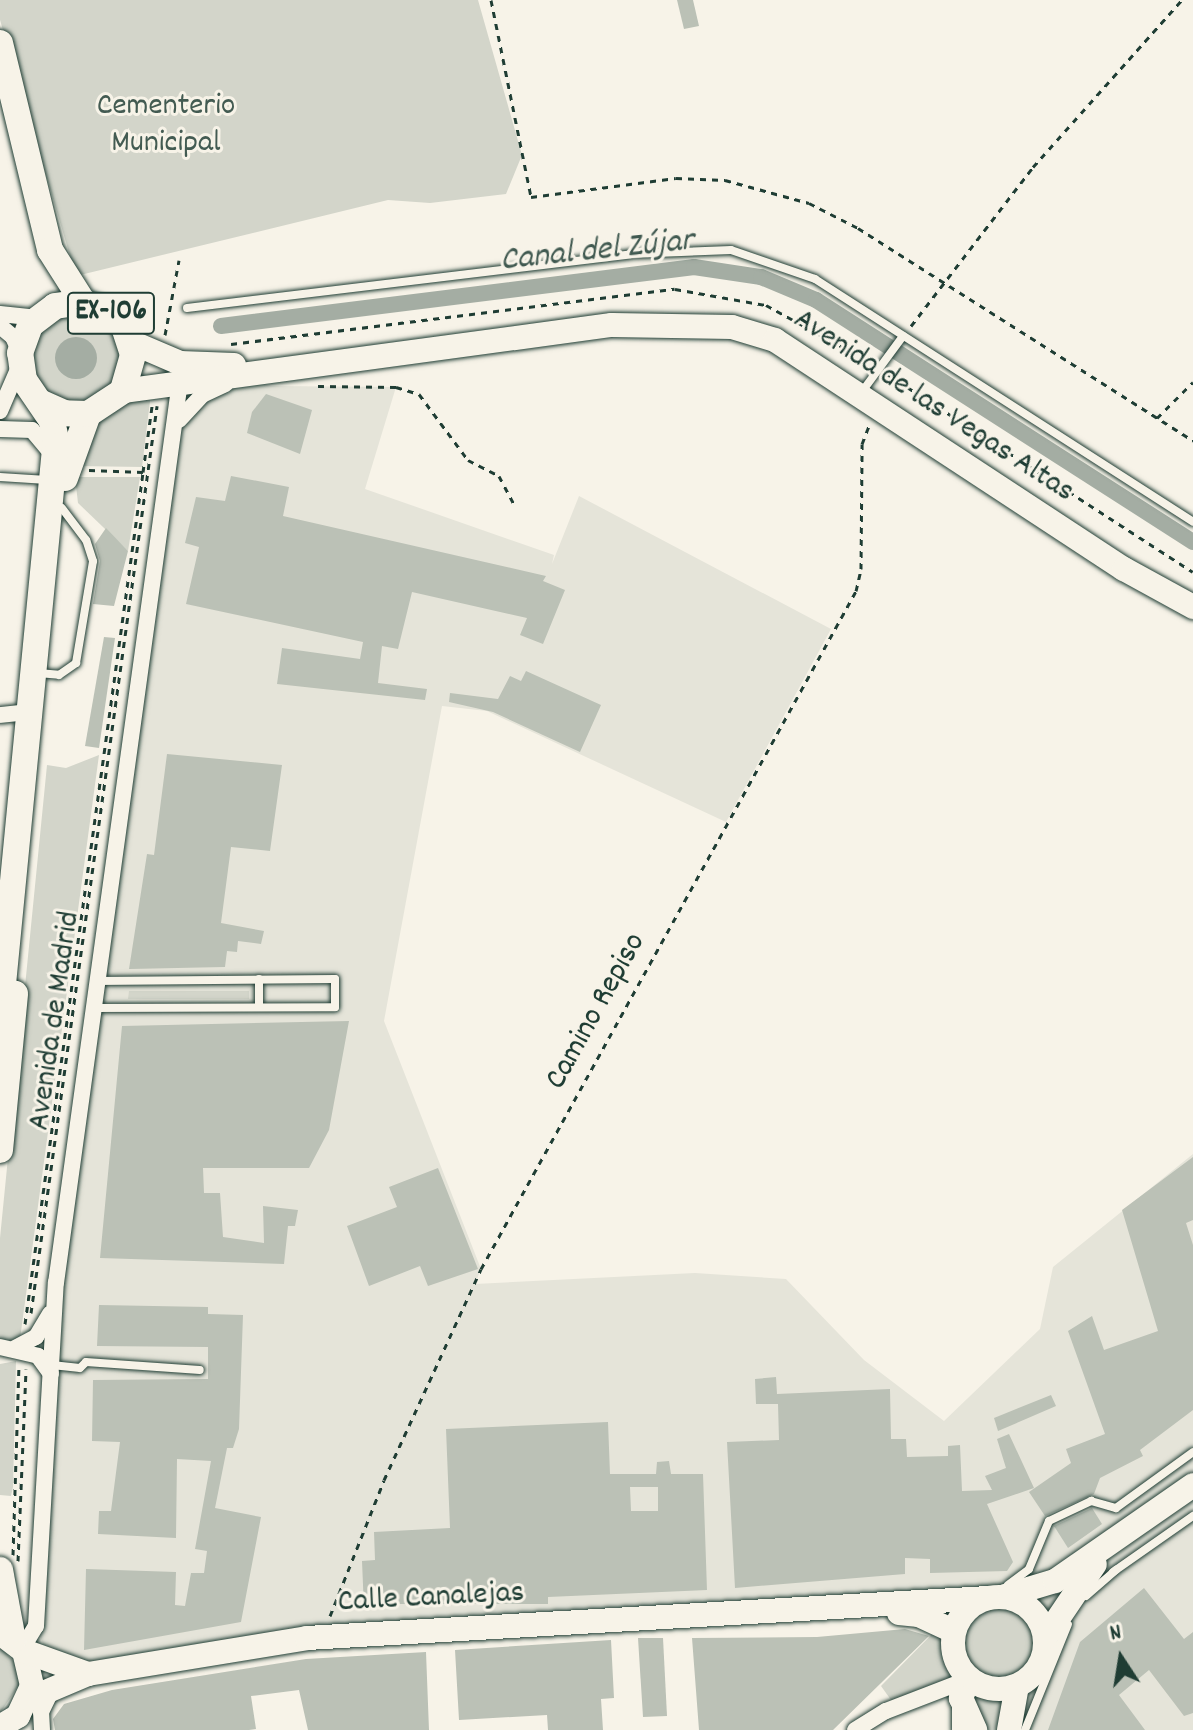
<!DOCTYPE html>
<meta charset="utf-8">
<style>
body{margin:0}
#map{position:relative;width:1193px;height:1730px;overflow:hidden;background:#f7f3e8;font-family:Dekko,sans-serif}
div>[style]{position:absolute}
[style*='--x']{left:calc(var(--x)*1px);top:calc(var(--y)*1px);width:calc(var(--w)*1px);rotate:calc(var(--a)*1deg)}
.built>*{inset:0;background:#e5e4d9}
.green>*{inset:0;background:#d3d5ca}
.round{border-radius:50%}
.water>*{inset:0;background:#a4ada3}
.canal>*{height:16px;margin:-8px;padding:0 8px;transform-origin:8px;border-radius:8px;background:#a4ada3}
.building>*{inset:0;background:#bbc1b6}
.path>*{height:3px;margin-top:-1.5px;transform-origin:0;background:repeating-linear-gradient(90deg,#1f3d34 0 6px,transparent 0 12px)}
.roads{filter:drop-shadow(0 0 2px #1f3d34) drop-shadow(0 0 2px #1f3d34)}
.lane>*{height:8px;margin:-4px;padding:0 4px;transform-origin:4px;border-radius:4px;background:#f7f3e8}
.street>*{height:16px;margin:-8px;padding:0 8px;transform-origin:8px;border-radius:8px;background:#f7f3e8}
.secondary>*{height:24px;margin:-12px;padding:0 12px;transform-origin:12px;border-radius:12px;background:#f7f3e8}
.secondary>.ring{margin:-12px;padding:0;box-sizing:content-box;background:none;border:24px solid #f7f3e8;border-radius:50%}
.primary>*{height:26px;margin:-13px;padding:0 13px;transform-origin:13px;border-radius:13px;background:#f7f3e8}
span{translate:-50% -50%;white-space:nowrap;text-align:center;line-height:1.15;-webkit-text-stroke:6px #f7f3e8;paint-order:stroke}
.shield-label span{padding:2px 6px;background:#f7f3e8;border:2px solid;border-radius:6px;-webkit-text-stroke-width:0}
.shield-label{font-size:30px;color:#1f3d34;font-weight:700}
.park-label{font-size:32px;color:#435b52}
.street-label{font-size:32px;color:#1f3d34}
.water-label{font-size:34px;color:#405950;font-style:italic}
.north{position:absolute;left:1081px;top:1618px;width:80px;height:80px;-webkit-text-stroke:6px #f7f3e8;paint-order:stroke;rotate:348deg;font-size:22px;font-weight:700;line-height:32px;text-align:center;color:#1f3d34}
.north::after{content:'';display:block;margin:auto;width:28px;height:36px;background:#1f3d34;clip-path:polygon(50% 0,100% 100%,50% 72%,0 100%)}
</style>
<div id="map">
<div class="built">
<i style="clip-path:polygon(244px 378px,271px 386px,396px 387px,365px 489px,554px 555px,552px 564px,579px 496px,831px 629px,726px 822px,487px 711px,442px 706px,384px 1021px,481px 1269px,475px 1284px,695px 1273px,786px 1279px,864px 1360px,944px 1421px,1040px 1329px,1053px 1267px,1193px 1154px,1193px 1730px,1009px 1730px,1017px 1686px,1035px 1671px,1045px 1650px,1045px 1638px,1026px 1606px,327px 1636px,88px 1674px,46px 1651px,36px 1626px,51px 1374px,170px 453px,187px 408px)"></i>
</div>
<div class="green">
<i style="clip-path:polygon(0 0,478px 0,522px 155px,506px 194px,430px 203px,388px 200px,76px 276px,0 20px)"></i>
<i class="round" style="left:32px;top:314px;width:88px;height:88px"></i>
<i style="clip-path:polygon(151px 393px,142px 467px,76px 466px,87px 430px,131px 397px)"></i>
<i style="clip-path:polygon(75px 477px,140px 477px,128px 551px,78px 503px)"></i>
<i style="clip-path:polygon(99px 755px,20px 1339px,0 1341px,0 1238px,47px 765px,66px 768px)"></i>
<i style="clip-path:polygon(129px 991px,249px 991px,249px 999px,128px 999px)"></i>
<i style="clip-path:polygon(16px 1361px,13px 1487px,11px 1496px,0 1495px,0 1364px)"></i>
<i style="clip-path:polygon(1106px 1551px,1045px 1638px,1035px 1671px,1017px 1686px,1009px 1730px,975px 1730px,948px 1684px,891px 1700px,881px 1686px,932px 1634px,954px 1631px,966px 1610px)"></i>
<i style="clip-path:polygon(0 1647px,17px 1665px,19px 1685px,0 1713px)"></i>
</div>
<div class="water">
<i class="round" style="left:55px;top:337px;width:42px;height:42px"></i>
</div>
<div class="canal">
<i style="--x:221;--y:326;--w:477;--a:-7.1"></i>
<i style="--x:694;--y:267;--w:68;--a:8.5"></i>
<i style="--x:761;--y:277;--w:60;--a:22.7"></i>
<i style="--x:816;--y:300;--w:448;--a:32.7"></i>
</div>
<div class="building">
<i style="clip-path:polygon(677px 0,693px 0,699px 26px,684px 29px)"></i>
<i style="clip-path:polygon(266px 394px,312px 410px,300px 454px,247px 433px,252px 412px)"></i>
<i style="clip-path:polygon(231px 476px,289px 487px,283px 516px,546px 576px,543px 581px,565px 590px,543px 644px,520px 635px,527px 618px,412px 592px,398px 649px,382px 646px,378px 683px,427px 689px,425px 700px,277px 684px,282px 648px,360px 659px,363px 642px,186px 604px,199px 547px,185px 543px,196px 497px,225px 501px)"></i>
<i style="clip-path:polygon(106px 528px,128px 551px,114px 606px,93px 604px,100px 561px,95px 544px)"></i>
<i style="clip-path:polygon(104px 637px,115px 638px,99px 748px,85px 746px)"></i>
<i style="clip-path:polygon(526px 671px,601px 705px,580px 752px,493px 712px,449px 702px,450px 693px,498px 699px,510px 676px,521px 681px)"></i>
<i style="clip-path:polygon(167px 754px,282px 765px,270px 851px,231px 847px,221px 923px,264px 931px,261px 944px,238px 941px,237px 952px,227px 951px,225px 967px,129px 969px,147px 854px,154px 855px)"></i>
<i style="clip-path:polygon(349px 1021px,329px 1130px,309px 1168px,203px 1168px,204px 1193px,220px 1193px,223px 1237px,264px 1243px,263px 1206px,298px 1210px,295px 1226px,288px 1226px,284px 1264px,100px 1258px,122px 1026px)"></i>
<i style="clip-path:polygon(1193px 1157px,1193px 1220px,1186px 1223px,1193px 1245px,1193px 1410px,1140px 1450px,1143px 1456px,1100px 1478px,1094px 1494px,1045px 1516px,1029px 1492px,1071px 1463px,1066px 1449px,1105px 1434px,1068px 1331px,1092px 1316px,1104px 1350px,1158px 1331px,1122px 1210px)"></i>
<i style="clip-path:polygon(438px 1168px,478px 1269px,428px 1286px,420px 1266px,369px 1286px,347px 1226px,397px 1207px,389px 1187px)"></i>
<i style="clip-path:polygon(99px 1305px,208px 1307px,208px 1314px,243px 1315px,239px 1429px,233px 1448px,227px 1448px,215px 1508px,261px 1517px,241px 1622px,84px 1650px,86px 1569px,176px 1572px,175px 1605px,185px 1606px,191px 1573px,204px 1573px,207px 1551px,195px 1549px,211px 1461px,177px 1459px,176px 1538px,98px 1534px,99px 1511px,111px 1511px,120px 1442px,92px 1441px,93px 1380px,208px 1379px,208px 1347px,97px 1346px)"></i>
<i style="clip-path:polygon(776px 1377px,777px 1394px,890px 1389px,891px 1439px,906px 1439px,907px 1457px,948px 1456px,948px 1446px,960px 1445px,962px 1491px,992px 1490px,985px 1476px,1006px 1468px,997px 1439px,1009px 1434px,1034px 1488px,987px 1504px,1013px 1562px,1007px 1571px,930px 1573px,930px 1559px,905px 1558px,905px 1574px,735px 1588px,727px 1442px,779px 1440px,778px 1404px,756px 1404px,755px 1379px)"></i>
<i style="clip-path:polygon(1051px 1395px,1056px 1406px,998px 1431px,994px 1418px)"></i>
<i style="clip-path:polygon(evenodd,608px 1422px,610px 1474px,656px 1474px,657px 1462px,669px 1461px,671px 1474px,703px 1474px,707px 1590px,548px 1597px,548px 1604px,377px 1604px,377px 1609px,364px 1609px,362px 1561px,375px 1560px,374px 1532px,450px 1528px,446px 1429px,608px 1422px,630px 1487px,658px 1487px,658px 1511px,631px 1511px,630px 1487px)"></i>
<i style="clip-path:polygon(1092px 1508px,1102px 1524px,1068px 1548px,1054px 1526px)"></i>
<i style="clip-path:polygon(1144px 1588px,1184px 1639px,1193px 1632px,1193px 1713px,1184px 1716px,1149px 1670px,1119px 1695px,1145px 1730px,1048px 1730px,1080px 1642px)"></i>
<i style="clip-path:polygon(905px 1629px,929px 1636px,833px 1730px,699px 1730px,692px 1638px,817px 1637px)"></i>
<i style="clip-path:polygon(638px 1638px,663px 1638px,667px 1716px,643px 1717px)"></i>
<i style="clip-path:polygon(611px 1640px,614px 1698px,601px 1699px,603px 1730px,548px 1730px,547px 1715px,459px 1720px,455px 1650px)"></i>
<i style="clip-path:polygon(426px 1652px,429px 1730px,308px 1730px,299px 1690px,251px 1696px,256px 1729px,249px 1730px,55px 1730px,53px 1719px,64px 1704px,112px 1690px,306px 1659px)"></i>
</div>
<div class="path">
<i style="--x:491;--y:0;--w:201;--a:78.5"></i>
<i style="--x:531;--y:197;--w:146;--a:-7.5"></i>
<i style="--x:676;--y:178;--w:49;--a:2.3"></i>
<i style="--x:725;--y:180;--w:87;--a:15.3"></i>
<i style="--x:809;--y:203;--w:55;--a:27"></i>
<i style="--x:858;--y:228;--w:397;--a:32.4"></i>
<i style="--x:911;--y:326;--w:200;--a:-52.5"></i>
<i style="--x:1033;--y:167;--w:224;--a:-48.3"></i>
<i style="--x:165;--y:335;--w:76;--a:-79.4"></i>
<i style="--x:231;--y:344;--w:447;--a:-7.1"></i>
<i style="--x:675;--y:289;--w:92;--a:10"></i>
<i style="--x:766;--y:305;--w:120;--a:28.9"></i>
<i style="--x:887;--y:374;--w:364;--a:32.9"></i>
<i style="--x:318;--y:386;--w:78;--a:0.7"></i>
<i style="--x:396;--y:387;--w:24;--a:17"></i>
<i style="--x:419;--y:394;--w:82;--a:53.4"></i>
<i style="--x:468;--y:460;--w:35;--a:27"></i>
<i style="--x:499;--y:476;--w:32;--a:62"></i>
<i style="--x:1157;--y:418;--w:51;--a:-45"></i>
<i style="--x:89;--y:470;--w:54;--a:2.1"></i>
<i style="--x:143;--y:472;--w:67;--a:-82.2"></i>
<i style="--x:31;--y:1313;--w:916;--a:-82.09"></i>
<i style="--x:25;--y:1324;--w:860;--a:-82.11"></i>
<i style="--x:13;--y:1555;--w:188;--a:-88.2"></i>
<i style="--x:18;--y:1561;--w:192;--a:-87.6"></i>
<i style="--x:330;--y:1616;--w:146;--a:-68.3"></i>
<i style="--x:384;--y:1480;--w:232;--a:-65.3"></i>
<i style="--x:481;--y:1269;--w:775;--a:-61.05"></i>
<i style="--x:856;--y:591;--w:23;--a:-77"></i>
<i style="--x:861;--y:569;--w:125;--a:-89.5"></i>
<i style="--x:862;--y:444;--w:19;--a:-69"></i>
</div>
<div class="roads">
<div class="lane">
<i style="--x:187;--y:308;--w:446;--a:-6.9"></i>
<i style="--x:630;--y:254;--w:101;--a:-2.3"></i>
<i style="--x:731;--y:250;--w:89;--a:19"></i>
<i style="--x:815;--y:279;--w:449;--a:32.7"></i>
<i style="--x:861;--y:393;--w:71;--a:-53.6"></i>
<i style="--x:0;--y:477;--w:47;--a:3.7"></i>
<i style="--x:38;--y:673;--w:21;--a:5"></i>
<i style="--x:59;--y:675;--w:21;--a:-35"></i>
<i style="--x:76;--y:663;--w:103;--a:-80.5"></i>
<i style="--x:93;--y:561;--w:22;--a:-108"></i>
<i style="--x:86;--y:540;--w:40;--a:-127"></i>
<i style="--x:259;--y:979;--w:28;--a:90"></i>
<i style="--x:92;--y:1008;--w:243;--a:-0.2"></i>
<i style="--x:335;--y:1007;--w:28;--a:-90"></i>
<i style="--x:335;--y:979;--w:240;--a:179.5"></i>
<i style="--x:52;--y:1365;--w:28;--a:6"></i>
<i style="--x:80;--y:1368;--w:8;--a:-45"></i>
<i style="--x:86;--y:1362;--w:114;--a:4"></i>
<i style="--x:1113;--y:1572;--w:98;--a:-35"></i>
<i style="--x:1008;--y:1585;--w:26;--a:-37"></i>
<i style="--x:1029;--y:1569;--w:52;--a:-67.4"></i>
<i style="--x:1049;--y:1521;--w:47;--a:-25.5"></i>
<i style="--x:1091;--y:1501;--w:26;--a:16"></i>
<i style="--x:1116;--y:1508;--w:95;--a:-36"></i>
<i style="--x:1086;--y:1596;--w:40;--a:-41"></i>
<i style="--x:1025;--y:1730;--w:114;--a:-67.9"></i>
</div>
<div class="street">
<i style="--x:0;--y:314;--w:36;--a:6"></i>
<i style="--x:0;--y:326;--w:17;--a:40"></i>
<i style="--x:13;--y:337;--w:17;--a:66"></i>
<i style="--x:0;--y:411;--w:48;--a:-66.6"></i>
<i style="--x:179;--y:420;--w:34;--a:-47"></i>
<i style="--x:202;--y:395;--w:26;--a:-25"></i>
<i style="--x:0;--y:429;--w:32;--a:2"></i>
<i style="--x:32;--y:430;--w:33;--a:50"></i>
<i style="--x:0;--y:715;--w:29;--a:-6"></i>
<i style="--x:0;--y:1347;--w:39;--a:13"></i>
<i style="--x:38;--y:1356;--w:22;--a:54"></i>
<i style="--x:15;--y:1348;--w:24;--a:-28"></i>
<i style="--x:36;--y:1337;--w:27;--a:-59"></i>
<i style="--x:22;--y:1649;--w:27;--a:-59"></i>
<i style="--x:36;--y:1626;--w:344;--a:-86.7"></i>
<i style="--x:56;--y:1283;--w:918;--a:-82.17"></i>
<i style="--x:42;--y:1730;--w:18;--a:-93"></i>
<i style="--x:41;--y:1712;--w:25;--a:-64"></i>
<i style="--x:855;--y:1730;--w:36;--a:-32"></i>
<i style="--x:886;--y:1711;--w:89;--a:-21.1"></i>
<i style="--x:960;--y:1730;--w:26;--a:-90"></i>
</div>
<div class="secondary">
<i style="--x:131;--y:342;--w:53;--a:23.2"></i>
<i style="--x:180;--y:363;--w:54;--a:2.1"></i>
<i style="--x:123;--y:391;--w:493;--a:-7.7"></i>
<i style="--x:612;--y:325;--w:120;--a:1"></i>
<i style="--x:732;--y:327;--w:45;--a:16.8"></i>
<i style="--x:775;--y:340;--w:417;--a:33.3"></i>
<i style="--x:1124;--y:569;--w:79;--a:28.8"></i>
<i style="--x:1005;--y:1596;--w:52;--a:-16.7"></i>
<i style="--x:1055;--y:1581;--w:168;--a:-34.8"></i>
<i class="ring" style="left:953px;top:1597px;width:68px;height:68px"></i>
<i style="--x:899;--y:1613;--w:20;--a:6"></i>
<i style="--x:919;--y:1615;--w:38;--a:25"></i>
<i style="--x:0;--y:1633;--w:30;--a:37"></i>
<i style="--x:24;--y:1651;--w:36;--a:77"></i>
<i style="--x:32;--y:1686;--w:33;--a:115"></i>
<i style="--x:18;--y:1716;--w:21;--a:149"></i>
<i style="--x:1045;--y:1638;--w:89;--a:-56"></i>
<i style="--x:24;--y:1651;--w:68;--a:19.8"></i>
<i style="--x:969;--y:1679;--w:21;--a:113"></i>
<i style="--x:961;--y:1698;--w:35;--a:66"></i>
<i style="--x:29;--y:1699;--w:64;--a:-23"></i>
<i style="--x:88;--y:1674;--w:222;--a:-9.3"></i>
<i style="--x:307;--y:1638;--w:682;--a:-3.36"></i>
<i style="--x:1009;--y:1730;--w:45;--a:-79.7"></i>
</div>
<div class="primary">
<i style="--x:0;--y:43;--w:213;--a:76.4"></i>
<i style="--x:50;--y:250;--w:62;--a:57.6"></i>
<i style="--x:65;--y:478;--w:68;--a:-70.2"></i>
<i style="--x:0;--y:1015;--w:579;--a:-84.45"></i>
<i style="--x:56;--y:439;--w:18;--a:-103"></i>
<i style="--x:52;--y:421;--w:50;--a:-124.3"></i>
<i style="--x:24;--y:380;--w:27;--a:-98"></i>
<i style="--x:20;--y:353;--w:30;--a:-70"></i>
<i style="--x:30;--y:325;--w:31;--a:-37"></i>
<i style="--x:55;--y:306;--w:28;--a:-8"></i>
<i style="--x:83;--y:302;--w:32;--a:22"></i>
<i style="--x:113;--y:314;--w:17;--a:50"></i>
<i style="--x:124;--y:327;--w:29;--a:72"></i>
<i style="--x:133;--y:355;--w:37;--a:106"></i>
<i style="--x:123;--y:391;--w:42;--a:146.7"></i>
<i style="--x:88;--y:414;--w:24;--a:-178"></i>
<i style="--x:64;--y:413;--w:24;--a:-156"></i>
<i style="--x:0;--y:1150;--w:157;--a:-84.5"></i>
<i style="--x:0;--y:1570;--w:71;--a:79.5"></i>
</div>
</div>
<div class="shield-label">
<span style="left:111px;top:313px">EX-106</span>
</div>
<div class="park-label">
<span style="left:166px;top:126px">Cementerio<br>Municipal</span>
</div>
<div class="street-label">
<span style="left:933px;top:407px;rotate:33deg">Avenida de las Vegas Altas</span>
<span style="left:597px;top:1012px;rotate:-61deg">Camino Repiso</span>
<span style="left:56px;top:1021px;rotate:-82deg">Avenida de Madrid</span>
<span style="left:431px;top:1599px;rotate:-3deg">Calle Canalejas</span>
</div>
<div class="water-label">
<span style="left:597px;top:252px;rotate:-6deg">Canal del Zújar</span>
</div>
<div class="north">N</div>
</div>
